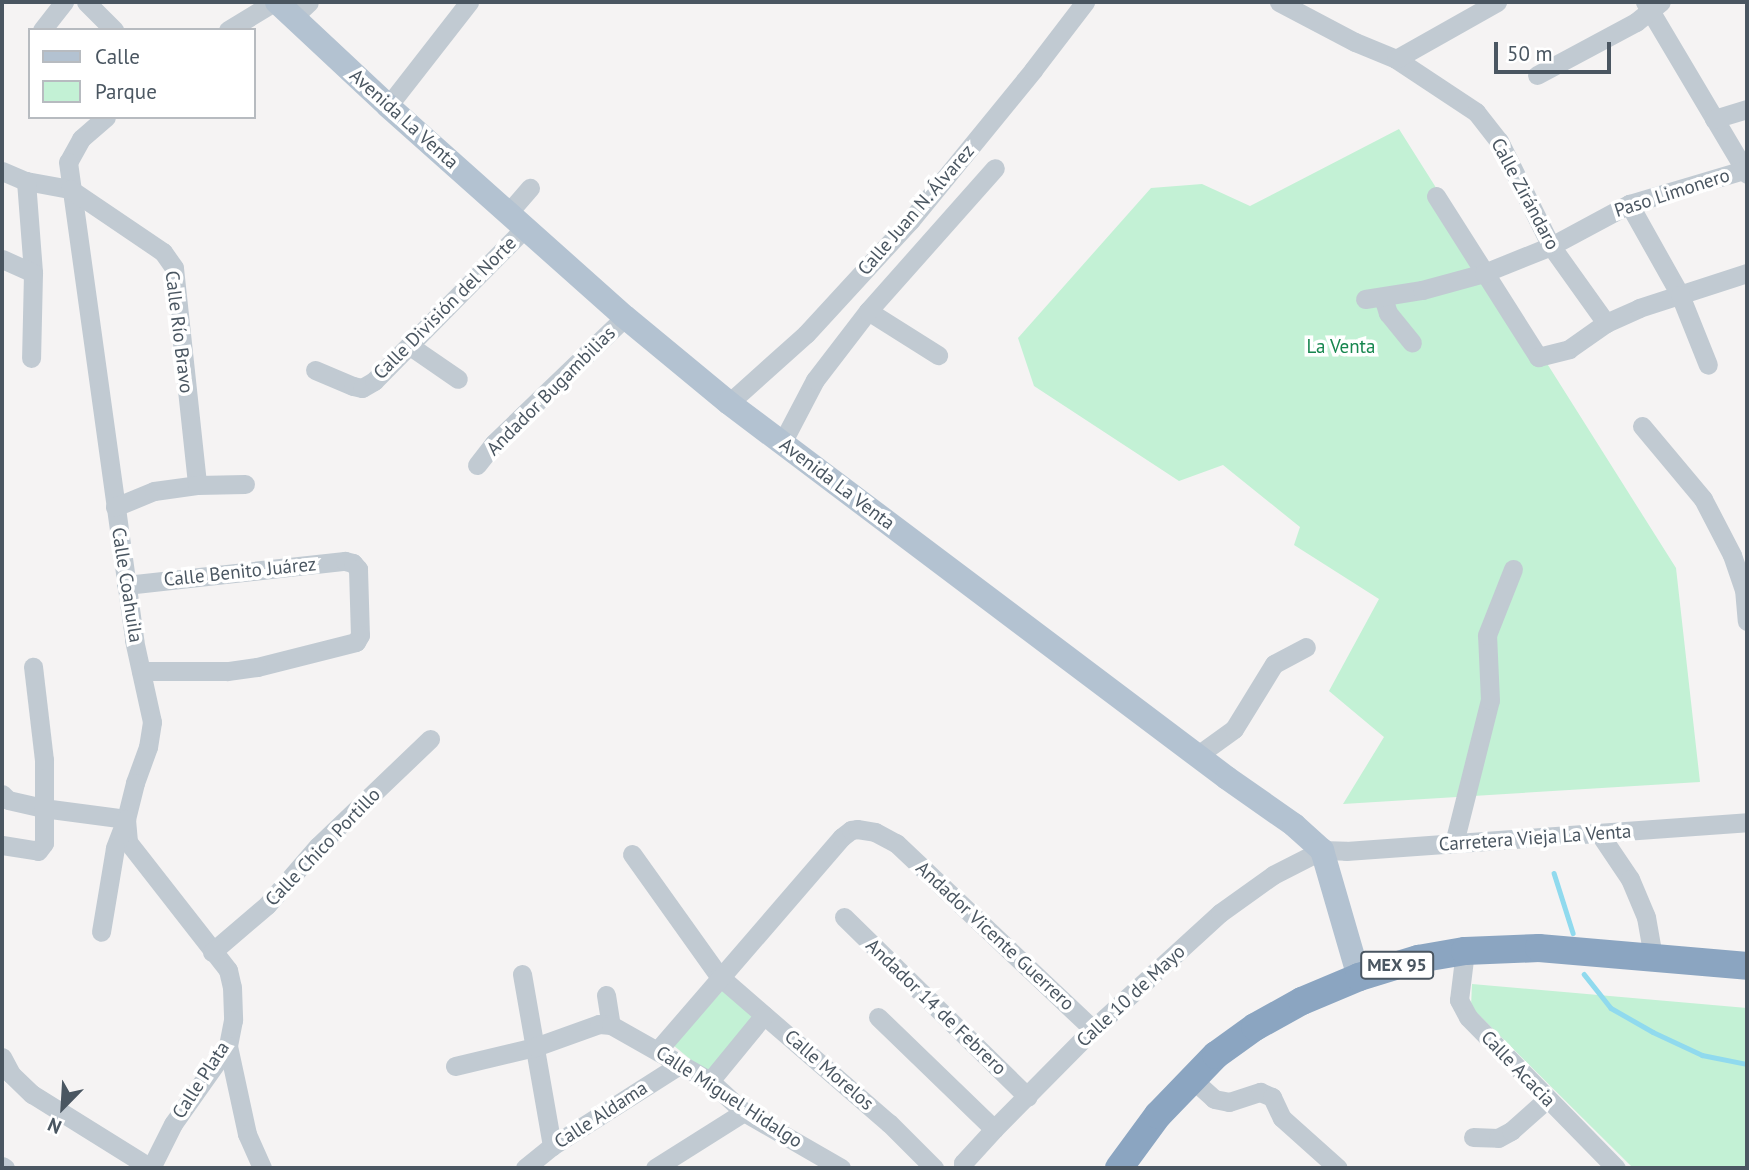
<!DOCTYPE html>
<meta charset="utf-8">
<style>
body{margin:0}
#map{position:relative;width:1749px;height:1170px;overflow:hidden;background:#f5f3f3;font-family:"PT Sans",sans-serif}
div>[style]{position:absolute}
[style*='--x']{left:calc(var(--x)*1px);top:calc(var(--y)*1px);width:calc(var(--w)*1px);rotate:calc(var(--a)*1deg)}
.green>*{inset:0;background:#c3f1d5}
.stream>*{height:4.5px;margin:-2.25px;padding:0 2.25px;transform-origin:2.25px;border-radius:2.25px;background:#90daee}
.minor>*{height:19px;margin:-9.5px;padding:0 9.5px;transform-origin:9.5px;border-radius:9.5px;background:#c1cad2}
.major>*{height:24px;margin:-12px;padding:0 12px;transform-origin:12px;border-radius:12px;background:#b3c2d1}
.highway>*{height:28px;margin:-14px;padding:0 14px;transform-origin:14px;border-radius:14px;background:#8ba5c1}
span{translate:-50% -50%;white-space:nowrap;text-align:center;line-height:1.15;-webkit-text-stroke:7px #fff;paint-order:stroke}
.shield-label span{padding:2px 5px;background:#fff;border:2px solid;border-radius:5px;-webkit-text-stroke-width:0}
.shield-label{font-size:18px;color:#4a5661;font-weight:700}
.street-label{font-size:19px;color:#4a5661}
.park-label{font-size:19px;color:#17864f}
.frame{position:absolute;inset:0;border:4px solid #4a5661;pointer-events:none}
.legend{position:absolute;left:28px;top:28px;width:228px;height:91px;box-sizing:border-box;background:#fff;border:2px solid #b7bbc0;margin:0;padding:9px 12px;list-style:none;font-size:21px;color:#4a5661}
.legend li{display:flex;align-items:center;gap:14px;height:35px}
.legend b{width:35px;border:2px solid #b7bbc0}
.north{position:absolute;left:28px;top:1072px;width:70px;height:70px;-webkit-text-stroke:5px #fff;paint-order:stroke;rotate:204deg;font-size:19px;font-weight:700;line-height:28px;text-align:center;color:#4a5661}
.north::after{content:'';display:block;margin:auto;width:24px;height:32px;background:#4a5661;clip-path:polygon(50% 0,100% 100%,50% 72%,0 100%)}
.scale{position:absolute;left:1494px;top:42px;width:117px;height:32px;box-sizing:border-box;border:4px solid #4a5661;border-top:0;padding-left:9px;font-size:21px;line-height:24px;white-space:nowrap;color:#4a5661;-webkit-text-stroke:5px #fff;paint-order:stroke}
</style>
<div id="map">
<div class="green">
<i style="clip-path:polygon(1399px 129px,1676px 568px,1700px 782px,1343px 804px,1384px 737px,1329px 691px,1379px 599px,1294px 545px,1300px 527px,1223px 465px,1179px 481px,1034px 386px,1018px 338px,1151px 188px,1202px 184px,1250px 206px)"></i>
<i style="clip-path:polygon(1472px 984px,1747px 1008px,1747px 1168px,1633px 1168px,1471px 1007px)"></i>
<i style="clip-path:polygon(725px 988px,754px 1017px,708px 1074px,673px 1045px)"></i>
</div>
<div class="stream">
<i style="--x:1554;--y:873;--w:63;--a:72.4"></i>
<i style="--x:1584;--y:974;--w:43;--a:51.5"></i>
<i style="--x:1611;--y:1008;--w:48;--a:29.7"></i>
<i style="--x:1653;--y:1032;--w:54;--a:25.1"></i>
<i style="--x:1702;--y:1055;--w:46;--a:11.3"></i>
</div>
<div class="minor">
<i style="--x:86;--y:2;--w:40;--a:45"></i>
<i style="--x:1279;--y:2;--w:86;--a:27.8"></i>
<i style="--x:1355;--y:42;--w:44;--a:22.5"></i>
<i style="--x:1396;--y:59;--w:96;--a:33.5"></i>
<i style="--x:1476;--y:112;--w:37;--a:52"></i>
<i style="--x:1499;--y:141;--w:117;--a:63.7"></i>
<i style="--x:1551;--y:246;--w:95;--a:54.5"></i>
<i style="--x:1645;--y:2;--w:200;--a:59.3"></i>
<i style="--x:292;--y:18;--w:23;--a:-43"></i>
<i style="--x:42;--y:30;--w:36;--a:-52"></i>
<i style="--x:228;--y:30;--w:54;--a:-31.3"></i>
<i style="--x:1396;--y:59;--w:116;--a:-29.4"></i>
<i style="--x:1537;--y:75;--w:112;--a:-28.2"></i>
<i style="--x:1636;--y:22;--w:32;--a:-39"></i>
<i style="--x:388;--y:106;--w:132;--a:-52.1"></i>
<i style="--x:106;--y:117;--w:33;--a:139"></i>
<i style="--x:81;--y:139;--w:26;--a:119"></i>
<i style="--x:68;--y:162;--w:483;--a:82.1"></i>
<i style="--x:134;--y:640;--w:84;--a:77.6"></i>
<i style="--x:152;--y:722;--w:25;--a:99"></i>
<i style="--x:148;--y:747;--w:38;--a:110"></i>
<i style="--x:135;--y:783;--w:37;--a:104"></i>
<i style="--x:126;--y:819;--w:23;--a:85"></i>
<i style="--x:128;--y:842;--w:162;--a:52"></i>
<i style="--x:228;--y:970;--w:17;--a:77"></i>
<i style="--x:232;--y:987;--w:33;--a:88"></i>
<i style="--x:233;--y:1020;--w:26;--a:101"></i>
<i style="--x:228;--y:1046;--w:95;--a:125.2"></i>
<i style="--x:173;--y:1124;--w:49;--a:116.6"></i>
<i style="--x:1714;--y:119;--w:34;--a:-17"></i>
<i style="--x:2;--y:171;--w:26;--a:23"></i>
<i style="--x:26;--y:181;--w:45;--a:10.3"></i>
<i style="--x:70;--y:189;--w:112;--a:34.1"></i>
<i style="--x:163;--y:252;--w:19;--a:55"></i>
<i style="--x:174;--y:268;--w:218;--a:83.9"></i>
<i style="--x:26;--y:181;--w:92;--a:85.6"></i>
<i style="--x:33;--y:273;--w:85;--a:91.3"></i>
<i style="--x:1436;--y:196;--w:191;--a:57.6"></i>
<i style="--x:1538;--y:357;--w:32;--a:-14"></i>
<i style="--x:1569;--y:349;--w:45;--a:-35.1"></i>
<i style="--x:1606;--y:323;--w:36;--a:-24"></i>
<i style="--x:1639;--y:308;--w:114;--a:-18"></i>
<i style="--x:1629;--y:204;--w:104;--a:60.7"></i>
<i style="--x:1680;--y:295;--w:75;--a:68.2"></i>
<i style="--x:509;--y:212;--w:32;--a:-49"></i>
<i style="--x:2;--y:259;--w:34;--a:24"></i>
<i style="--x:1383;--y:297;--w:17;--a:73"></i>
<i style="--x:1388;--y:313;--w:38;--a:51"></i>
<i style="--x:1365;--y:299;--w:58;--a:-9"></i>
<i style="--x:1422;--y:290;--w:64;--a:-15.3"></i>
<i style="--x:1484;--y:273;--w:72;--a:-21.9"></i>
<i style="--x:1551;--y:246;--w:89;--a:-28.3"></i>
<i style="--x:1629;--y:204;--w:120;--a:-16.5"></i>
<i style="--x:868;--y:311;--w:83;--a:32.2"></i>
<i style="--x:410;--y:346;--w:58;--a:34.5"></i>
<i style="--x:315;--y:370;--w:41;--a:22.8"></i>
<i style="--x:353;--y:386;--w:9;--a:13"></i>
<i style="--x:362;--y:388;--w:14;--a:-30"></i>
<i style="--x:374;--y:381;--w:216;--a:-45.4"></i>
<i style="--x:729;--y:403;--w:103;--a:-41.9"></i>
<i style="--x:806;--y:334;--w:154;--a:-47.4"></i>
<i style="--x:910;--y:221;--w:195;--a:-50.8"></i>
<i style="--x:1033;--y:70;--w:86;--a:-52.6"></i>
<i style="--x:1642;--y:426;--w:95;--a:50.1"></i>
<i style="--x:1703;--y:499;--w:63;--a:62.6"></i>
<i style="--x:1732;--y:555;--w:36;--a:71"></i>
<i style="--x:1744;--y:589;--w:32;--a:85"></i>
<i style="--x:782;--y:443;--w:71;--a:-62.4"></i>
<i style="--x:815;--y:380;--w:87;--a:-52.5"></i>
<i style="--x:868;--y:311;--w:191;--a:-48.4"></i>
<i style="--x:477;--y:465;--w:28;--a:-52"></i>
<i style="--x:494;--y:443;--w:182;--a:-43.9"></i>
<i style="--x:115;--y:507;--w:42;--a:-22.3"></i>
<i style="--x:154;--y:491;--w:43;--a:-7.9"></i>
<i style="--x:197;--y:485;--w:48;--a:-1.2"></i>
<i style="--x:126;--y:585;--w:220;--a:-6.3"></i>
<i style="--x:345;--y:561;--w:8;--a:14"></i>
<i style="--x:353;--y:563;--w:8;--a:50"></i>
<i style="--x:358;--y:569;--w:66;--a:88.3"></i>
<i style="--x:360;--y:635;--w:8;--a:120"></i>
<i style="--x:356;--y:642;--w:102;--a:165.8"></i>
<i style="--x:257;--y:667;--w:30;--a:172"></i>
<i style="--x:227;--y:671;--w:86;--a:180"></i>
<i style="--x:1198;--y:755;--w:44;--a:-35.8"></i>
<i style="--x:1234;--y:729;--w:76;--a:-58.4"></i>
<i style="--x:1274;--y:664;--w:36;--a:-28"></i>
<i style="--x:2;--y:794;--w:8;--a:45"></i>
<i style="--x:8;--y:800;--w:36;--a:13"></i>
<i style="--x:43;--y:808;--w:84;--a:7.5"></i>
<i style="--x:126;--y:819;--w:31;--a:111"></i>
<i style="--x:115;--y:848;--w:85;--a:99.5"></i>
<i style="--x:1599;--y:833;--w:55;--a:56"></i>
<i style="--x:1630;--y:879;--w:41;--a:67.2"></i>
<i style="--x:1646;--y:917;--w:40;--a:80"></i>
<i style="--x:1454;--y:843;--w:147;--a:-75.9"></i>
<i style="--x:1490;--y:700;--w:65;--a:-92.6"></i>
<i style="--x:1487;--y:635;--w:71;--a:-68.5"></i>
<i style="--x:2;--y:845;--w:36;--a:9"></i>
<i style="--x:38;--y:851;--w:10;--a:-53"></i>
<i style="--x:44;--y:843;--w:83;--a:-90"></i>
<i style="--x:44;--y:760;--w:94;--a:-96.7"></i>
<i style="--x:632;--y:854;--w:150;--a:54.5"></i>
<i style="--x:719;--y:976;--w:225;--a:40.9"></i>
<i style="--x:889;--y:1123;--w:64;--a:45"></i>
<i style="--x:844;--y:917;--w:257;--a:44.4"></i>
<i style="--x:1465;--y:951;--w:49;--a:97"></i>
<i style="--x:1459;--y:1000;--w:19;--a:62"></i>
<i style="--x:1468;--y:1017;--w:211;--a:45.6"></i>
<i style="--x:212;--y:952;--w:72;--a:-40.5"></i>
<i style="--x:267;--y:905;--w:78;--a:-49.2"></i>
<i style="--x:318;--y:846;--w:155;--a:-43.7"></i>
<i style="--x:522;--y:974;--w:175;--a:80.1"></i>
<i style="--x:606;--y:995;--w:30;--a:81"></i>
<i style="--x:878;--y:1017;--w:161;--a:44"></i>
<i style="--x:228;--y:1046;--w:90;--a:77.8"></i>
<i style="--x:247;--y:1134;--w:37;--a:66"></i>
<i style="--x:658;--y:1050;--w:281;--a:-49.2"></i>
<i style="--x:842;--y:837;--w:11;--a:-38"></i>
<i style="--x:851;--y:830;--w:6;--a:-9"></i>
<i style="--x:857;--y:829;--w:18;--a:9"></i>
<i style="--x:875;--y:832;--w:24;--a:28"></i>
<i style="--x:896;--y:843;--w:271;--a:43.4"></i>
<i style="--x:2;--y:1057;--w:19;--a:62"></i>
<i style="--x:11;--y:1074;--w:29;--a:44"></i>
<i style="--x:32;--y:1094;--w:140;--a:31.9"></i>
<i style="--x:455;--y:1066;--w:82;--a:-13.4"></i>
<i style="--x:535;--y:1047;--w:68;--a:-19.8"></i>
<i style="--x:599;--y:1024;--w:12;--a:5"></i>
<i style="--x:611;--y:1025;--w:114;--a:29.5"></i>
<i style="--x:710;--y:1081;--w:46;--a:42.4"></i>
<i style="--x:744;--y:1112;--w:112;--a:30"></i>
<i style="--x:1191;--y:1078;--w:31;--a:42"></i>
<i style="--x:1214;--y:1099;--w:15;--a:11"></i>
<i style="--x:1229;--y:1102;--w:33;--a:-18"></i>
<i style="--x:1260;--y:1092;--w:13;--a:23"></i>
<i style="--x:1272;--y:1097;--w:23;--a:65"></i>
<i style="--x:1282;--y:1118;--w:75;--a:41.8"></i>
<i style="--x:710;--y:1081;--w:85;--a:-50.7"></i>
<i style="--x:1473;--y:1137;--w:25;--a:2"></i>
<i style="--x:1498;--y:1138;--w:15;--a:-28"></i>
<i style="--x:1511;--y:1131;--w:48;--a:-41.6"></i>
<i style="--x:2;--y:1166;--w:4;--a:34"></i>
<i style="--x:525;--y:1168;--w:35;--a:-39"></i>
<i style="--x:552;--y:1146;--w:151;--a:-32.5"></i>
<i style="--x:655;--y:1168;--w:105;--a:-32.2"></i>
<i style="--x:963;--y:1168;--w:5;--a:-90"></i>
<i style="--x:963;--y:1163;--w:46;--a:-47.6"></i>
<i style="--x:994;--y:1129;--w:141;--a:-45.3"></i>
<i style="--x:1093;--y:1029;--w:172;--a:-42.4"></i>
<i style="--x:1220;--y:913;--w:65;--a:-35.6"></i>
<i style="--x:1273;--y:875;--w:55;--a:-27"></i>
<i style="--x:1322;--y:850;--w:24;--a:2"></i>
<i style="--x:1346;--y:851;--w:402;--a:-4.1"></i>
</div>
<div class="major">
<i style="--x:277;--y:2;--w:152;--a:43.1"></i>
<i style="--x:388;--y:106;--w:317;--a:41.7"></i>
<i style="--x:625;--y:317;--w:135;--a:39.6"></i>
<i style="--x:729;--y:403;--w:623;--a:36.98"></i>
<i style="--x:1227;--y:778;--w:82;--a:35"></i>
<i style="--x:1294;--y:825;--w:38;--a:42"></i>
<i style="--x:1322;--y:850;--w:132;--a:73.8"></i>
</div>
<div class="highway">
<i style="--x:1119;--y:1168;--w:66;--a:-53.7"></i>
<i style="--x:1158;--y:1115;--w:83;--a:-46"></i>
<i style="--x:1216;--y:1055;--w:48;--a:-35.7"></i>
<i style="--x:1255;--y:1027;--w:54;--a:-29"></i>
<i style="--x:1302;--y:1001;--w:62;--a:-22.8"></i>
<i style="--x:1359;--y:977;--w:62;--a:-17"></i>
<i style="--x:1418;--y:959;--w:48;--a:-9.7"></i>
<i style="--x:1465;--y:951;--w:74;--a:-2.3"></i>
<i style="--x:1539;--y:948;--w:209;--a:4.9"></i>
</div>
<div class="shield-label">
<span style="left:1397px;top:965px">MEX 95</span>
</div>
<div class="street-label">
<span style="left:404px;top:119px;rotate:42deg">Avenida La Venta</span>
<span style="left:1672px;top:193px;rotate:-18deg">Paso Limonero</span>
<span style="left:1525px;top:194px;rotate:62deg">Calle Zirándaro</span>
<span style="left:916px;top:210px;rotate:-49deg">Calle Juan N. Álvarez</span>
<span style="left:445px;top:308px;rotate:-45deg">Calle División del Norte</span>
<span style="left:179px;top:332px;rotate:83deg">Calle Río Bravo</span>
<span style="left:551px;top:391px;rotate:-45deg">Andador Bugambilias</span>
<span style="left:837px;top:484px;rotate:37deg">Avenida La Venta</span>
<span style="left:240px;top:572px;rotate:-6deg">Calle Benito Juárez</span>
<span style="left:127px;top:585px;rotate:81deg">Calle Coahuila</span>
<span style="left:1535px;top:838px;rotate:-4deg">Carretera Vieja La Venta</span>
<span style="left:323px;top:847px;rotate:-46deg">Calle Chico Portillo</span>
<span style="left:995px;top:936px;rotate:43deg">Andador Vicente Guerrero</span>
<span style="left:1131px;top:996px;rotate:-43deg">Calle 10 de Mayo</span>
<span style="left:936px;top:1007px;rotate:44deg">Andador 14 de Febrero</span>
<span style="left:1518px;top:1069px;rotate:46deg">Calle Acacia</span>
<span style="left:829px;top:1070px;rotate:41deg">Calle Morelos</span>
<span style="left:201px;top:1080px;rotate:-57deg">Calle Plata</span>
<span style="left:729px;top:1097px;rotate:33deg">Calle Miguel Hidalgo</span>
<span style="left:601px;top:1115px;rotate:-33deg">Calle Aldama</span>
</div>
<div class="park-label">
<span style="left:1341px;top:347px">La Venta</span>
</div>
<div class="frame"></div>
<ul class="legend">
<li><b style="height:9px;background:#b3c2d1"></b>Calle</li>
<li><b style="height:19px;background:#c3f1d5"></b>Parque</li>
</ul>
<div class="north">N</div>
<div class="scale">50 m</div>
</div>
